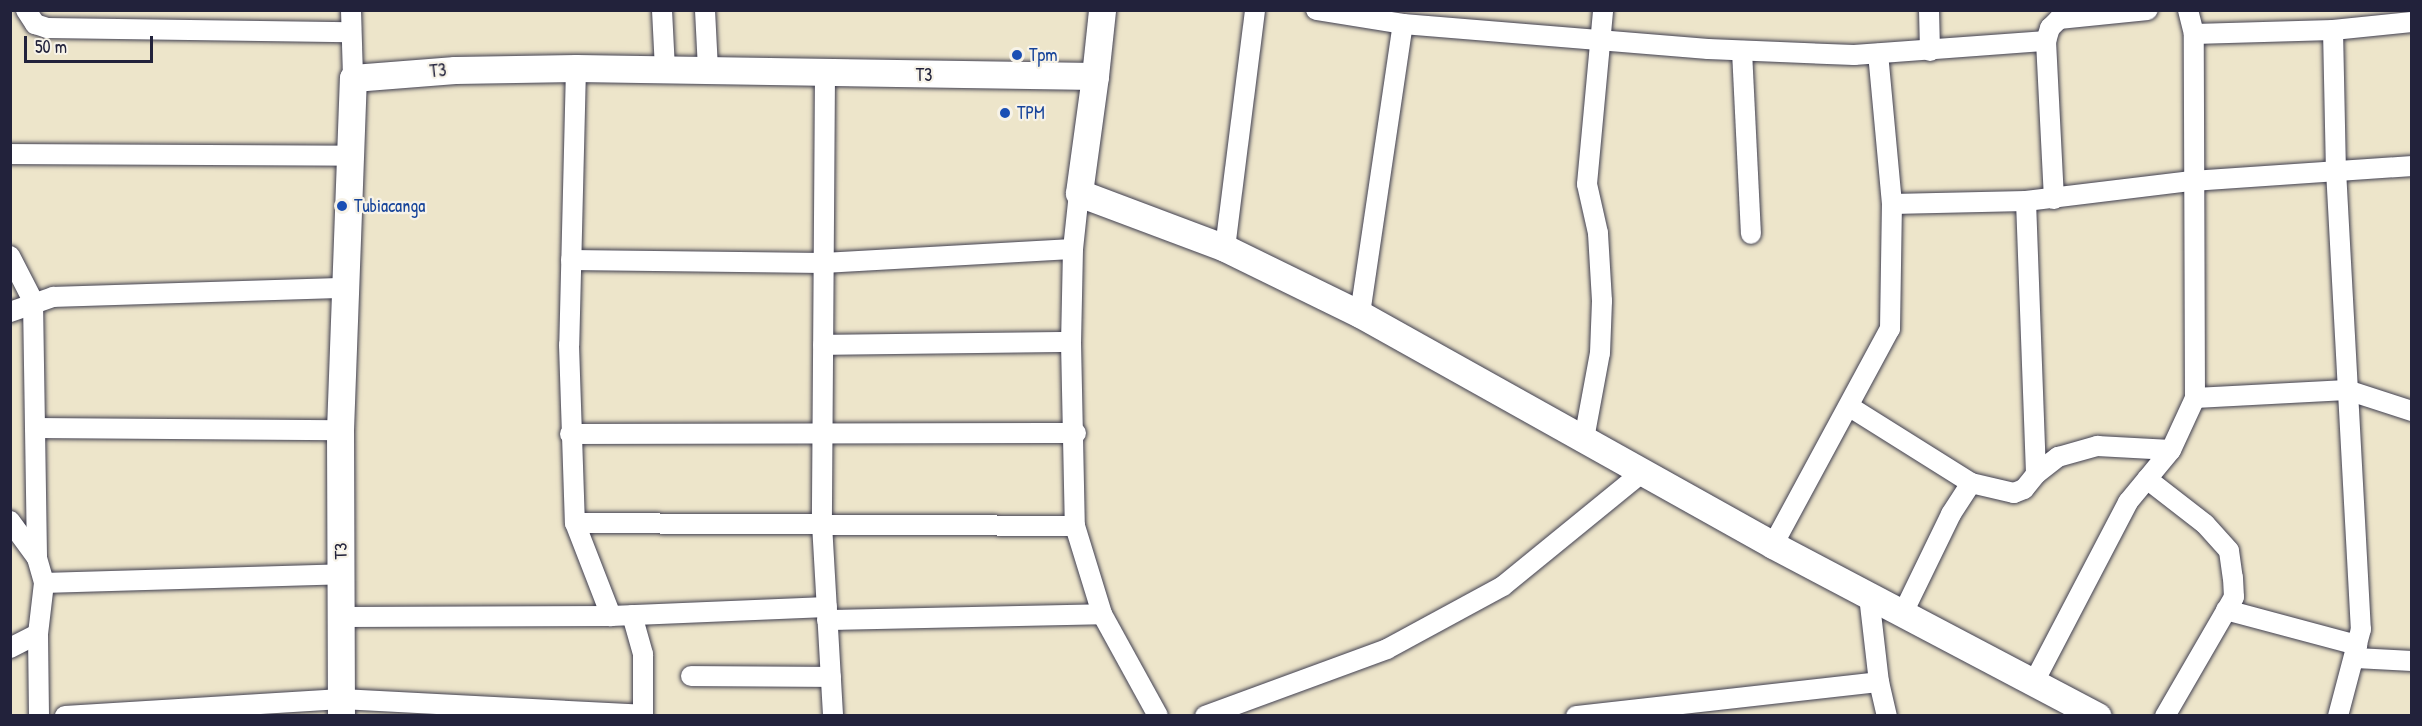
<!DOCTYPE html>
<style>
body{margin:0}
#map{position:relative;width:2422px;height:726px;overflow:hidden;background:#ede5ca;font-family:"Patrick Hand",sans-serif}
div>[style]{position:absolute}
[style*='--x']{left:calc(var(--x)*1px);top:calc(var(--y)*1px);width:calc(var(--w)*1px);rotate:calc(var(--a)*1deg)}
.roads{filter:drop-shadow(0 0 2px #403f50) drop-shadow(0 0 2px #403f50)}
.street>*{height:20px;margin:-10px;padding:0 10px;transform-origin:10px;border-radius:10px;background:#fff}
.secondary>*{height:27px;margin:-13.5px;padding:0 13.5px;transform-origin:13.5px;border-radius:13.5px;background:#fff}
.dots>*{width:16px;height:16px;translate:-50% -50%;box-sizing:border-box;border:3px solid #f7f3e8;border-radius:50%}
span{translate:-50% -50%;white-space:nowrap;text-align:center;line-height:1.15;-webkit-text-stroke:4.5px #f7f3e8;paint-order:stroke}
.transit-label{font-size:18px;color:#164399}
.left{translate:0 -50%;text-align:left}
.street-label{font-size:18px;color:#22223b}
.frame{position:absolute;inset:0;border:12px solid #22223b;pointer-events:none}
.scale{position:absolute;left:24px;top:36px;width:129px;height:27px;box-sizing:border-box;border:3px solid #22223b;border-top:0;padding-left:8px;font-size:18px;line-height:21px;white-space:nowrap;color:#22223b;-webkit-text-stroke:4px #f7f3e8;paint-order:stroke}
</style>
<div id="map">
<div class="roads">
<div class="street">
<i style="--x:26;--y:10;--w:17;--a:57"></i>
<i style="--x:35;--y:24;--w:13;--a:18"></i>
<i style="--x:47;--y:28;--w:303;--a:0.8"></i>
<i style="--x:351;--y:10;--w:68;--a:88.3"></i>
<i style="--x:662;--y:10;--w:60;--a:87.1"></i>
<i style="--x:705;--y:10;--w:60;--a:87.1"></i>
<i style="--x:1316;--y:10;--w:88;--a:9.1"></i>
<i style="--x:1403;--y:24;--w:306;--a:4.7"></i>
<i style="--x:1708;--y:49;--w:146;--a:2.4"></i>
<i style="--x:1854;--y:55;--w:193;--a:-4.2"></i>
<i style="--x:1929;--y:10;--w:41;--a:88.6"></i>
<i style="--x:2333;--y:30;--w:140;--a:88.8"></i>
<i style="--x:2336;--y:170;--w:460;--a:86.9"></i>
<i style="--x:2361;--y:629;--w:90;--a:104.8"></i>
<i style="--x:2194;--y:34;--w:139;--a:-1.6"></i>
<i style="--x:2333;--y:30;--w:79;--a:-5.8"></i>
<i style="--x:1742;--y:51;--w:183;--a:87.2"></i>
<i style="--x:576;--y:68;--w:277;--a:91.4"></i>
<i style="--x:569;--y:345;--w:178;--a:88.1"></i>
<i style="--x:575;--y:523;--w:100;--a:68.8"></i>
<i style="--x:825;--y:74;--w:450;--a:90.4"></i>
<i style="--x:822;--y:524;--w:192;--a:86.7"></i>
<i style="--x:10;--y:154;--w:342;--a:0.3"></i>
<i style="--x:1079;--y:193;--w:56;--a:96.1"></i>
<i style="--x:1073;--y:249;--w:93;--a:91.2"></i>
<i style="--x:1071;--y:342;--w:184;--a:88.8"></i>
<i style="--x:1075;--y:526;--w:92;--a:72.9"></i>
<i style="--x:1102;--y:614;--w:116;--a:61.2"></i>
<i style="--x:2054;--y:199;--w:158;--a:-92.9"></i>
<i style="--x:2046;--y:41;--w:14;--a:-73"></i>
<i style="--x:2050;--y:28;--w:13;--a:-45"></i>
<i style="--x:2059;--y:19;--w:89;--a:-5.8"></i>
<i style="--x:2026;--y:201;--w:273;--a:87.9"></i>
<i style="--x:2036;--y:474;--w:28;--a:-38"></i>
<i style="--x:2058;--y:457;--w:41;--a:-15.8"></i>
<i style="--x:2097;--y:446;--w:74;--a:3.1"></i>
<i style="--x:1892;--y:204;--w:134;--a:-1.3"></i>
<i style="--x:2026;--y:201;--w:167;--a:-6.9"></i>
<i style="--x:2192;--y:181;--w:221;--a:-3.9"></i>
<i style="--x:1225;--y:248;--w:240;--a:-82.8"></i>
<i style="--x:10;--y:256;--w:51;--a:62.9"></i>
<i style="--x:33;--y:301;--w:257;--a:89.1"></i>
<i style="--x:37;--y:558;--w:26;--a:74"></i>
<i style="--x:44;--y:583;--w:51;--a:96.7"></i>
<i style="--x:38;--y:634;--w:82;--a:89.3"></i>
<i style="--x:571;--y:260;--w:252;--a:0.7"></i>
<i style="--x:823;--y:263;--w:250;--a:-3.2"></i>
<i style="--x:10;--y:312;--w:46;--a:-19.2"></i>
<i style="--x:53;--y:297;--w:292;--a:-1.8"></i>
<i style="--x:1360;--y:314;--w:293;--a:-81.6"></i>
<i style="--x:823;--y:345;--w:248;--a:-0.7"></i>
<i style="--x:2195;--y:398;--w:152;--a:-3"></i>
<i style="--x:2347;--y:390;--w:68;--a:17.9"></i>
<i style="--x:1850;--y:407;--w:143;--a:32.1"></i>
<i style="--x:35;--y:428;--w:305;--a:0.4"></i>
<i style="--x:570;--y:434;--w:506;--a:-0.11"></i>
<i style="--x:1584;--y:439;--w:87;--a:-79.5"></i>
<i style="--x:1600;--y:353;--w:52;--a:-87.8"></i>
<i style="--x:1602;--y:301;--w:68;--a:-93.4"></i>
<i style="--x:1598;--y:233;--w:50;--a:-102.7"></i>
<i style="--x:1587;--y:184;--w:175;--a:-84.7"></i>
<i style="--x:2147;--y:479;--w:73;--a:37.8"></i>
<i style="--x:2205;--y:524;--w:36;--a:48"></i>
<i style="--x:2229;--y:551;--w:27;--a:82"></i>
<i style="--x:2233;--y:578;--w:19;--a:87"></i>
<i style="--x:2234;--y:597;--w:138;--a:120.1"></i>
<i style="--x:10;--y:521;--w:46;--a:53.9"></i>
<i style="--x:575;--y:523;--w:500;--a:0.34"></i>
<i style="--x:1773;--y:545;--w:246;--a:-61.6"></i>
<i style="--x:1890;--y:329;--w:125;--a:-89.1"></i>
<i style="--x:1892;--y:204;--w:151;--a:-95.3"></i>
<i style="--x:44;--y:583;--w:297;--a:-1.7"></i>
<i style="--x:1869;--y:596;--w:87;--a:83.4"></i>
<i style="--x:1879;--y:682;--w:35;--a:77"></i>
<i style="--x:2226;--y:610;--w:136;--a:15"></i>
<i style="--x:1903;--y:613;--w:110;--a:-64.1"></i>
<i style="--x:1951;--y:514;--w:37;--a:-57"></i>
<i style="--x:1971;--y:483;--w:44;--a:13.1"></i>
<i style="--x:2014;--y:493;--w:11;--a:-22"></i>
<i style="--x:2024;--y:489;--w:19;--a:-51"></i>
<i style="--x:632;--y:615;--w:41;--a:74.2"></i>
<i style="--x:643;--y:654;--w:62;--a:90"></i>
<i style="--x:343;--y:617;--w:268;--a:-0.2"></i>
<i style="--x:611;--y:616;--w:216;--a:-2.4"></i>
<i style="--x:827;--y:620;--w:275;--a:-1.2"></i>
<i style="--x:10;--y:648;--w:31;--a:-27"></i>
<i style="--x:2356;--y:658;--w:56;--a:3.1"></i>
<i style="--x:691;--y:676;--w:140;--a:0.4"></i>
<i style="--x:2034;--y:682;--w:203;--a:-62.4"></i>
<i style="--x:2128;--y:502;--w:67;--a:-50.4"></i>
<i style="--x:2171;--y:450;--w:57;--a:-65.2"></i>
<i style="--x:2195;--y:398;--w:364;--a:-90.2"></i>
<i style="--x:2194;--y:34;--w:25;--a:-104"></i>
<i style="--x:65;--y:716;--w:277;--a:-3.5"></i>
<i style="--x:341;--y:699;--w:302;--a:3"></i>
<i style="--x:1205;--y:716;--w:194;--a:-20.2"></i>
<i style="--x:1387;--y:649;--w:132;--a:-28.5"></i>
<i style="--x:1503;--y:586;--w:181;--a:-39.2"></i>
<i style="--x:1576;--y:716;--w:305;--a:-6.4"></i>
</div>
<div class="secondary">
<i style="--x:1095;--y:76;--w:118;--a:97.8"></i>
<i style="--x:1079;--y:193;--w:156;--a:20.6"></i>
<i style="--x:1225;--y:248;--w:150;--a:26.1"></i>
<i style="--x:1360;--y:314;--w:473;--a:29.2"></i>
<i style="--x:1773;--y:545;--w:367;--a:27.8"></i>
<i style="--x:341;--y:716;--w:286;--a:-90.2"></i>
<i style="--x:340;--y:430;--w:352;--a:-87.9"></i>
<i style="--x:353;--y:78;--w:102;--a:-4.5"></i>
<i style="--x:455;--y:70;--w:121;--a:-0.9"></i>
<i style="--x:576;--y:68;--w:519;--a:0.88"></i>
<i style="--x:1095;--y:76;--w:66;--a:-83.9"></i>
</div>
</div>
<div class="dots">
<i style="left:1017px;top:55px;background:#1a4fb4"></i>
<i style="left:1005px;top:113px;background:#1a4fb4"></i>
<i style="left:342px;top:206px;background:#1a4fb4"></i>
</div>
<div class="transit-label">
<span class="left" style="left:1029px;top:55px">Tpm</span>
<span class="left" style="left:1017px;top:113px">TPM</span>
<span class="left" style="left:354px;top:206px">Tubiacanga</span>
</div>
<div class="street-label">
<span style="left:438px;top:71px;rotate:-6deg">T3</span>
<span style="left:924px;top:75px">T3</span>
<span style="left:341px;top:551px;rotate:-91deg">T3</span>
</div>
<div class="frame"></div>
<div class="scale">50 m</div>
</div>
